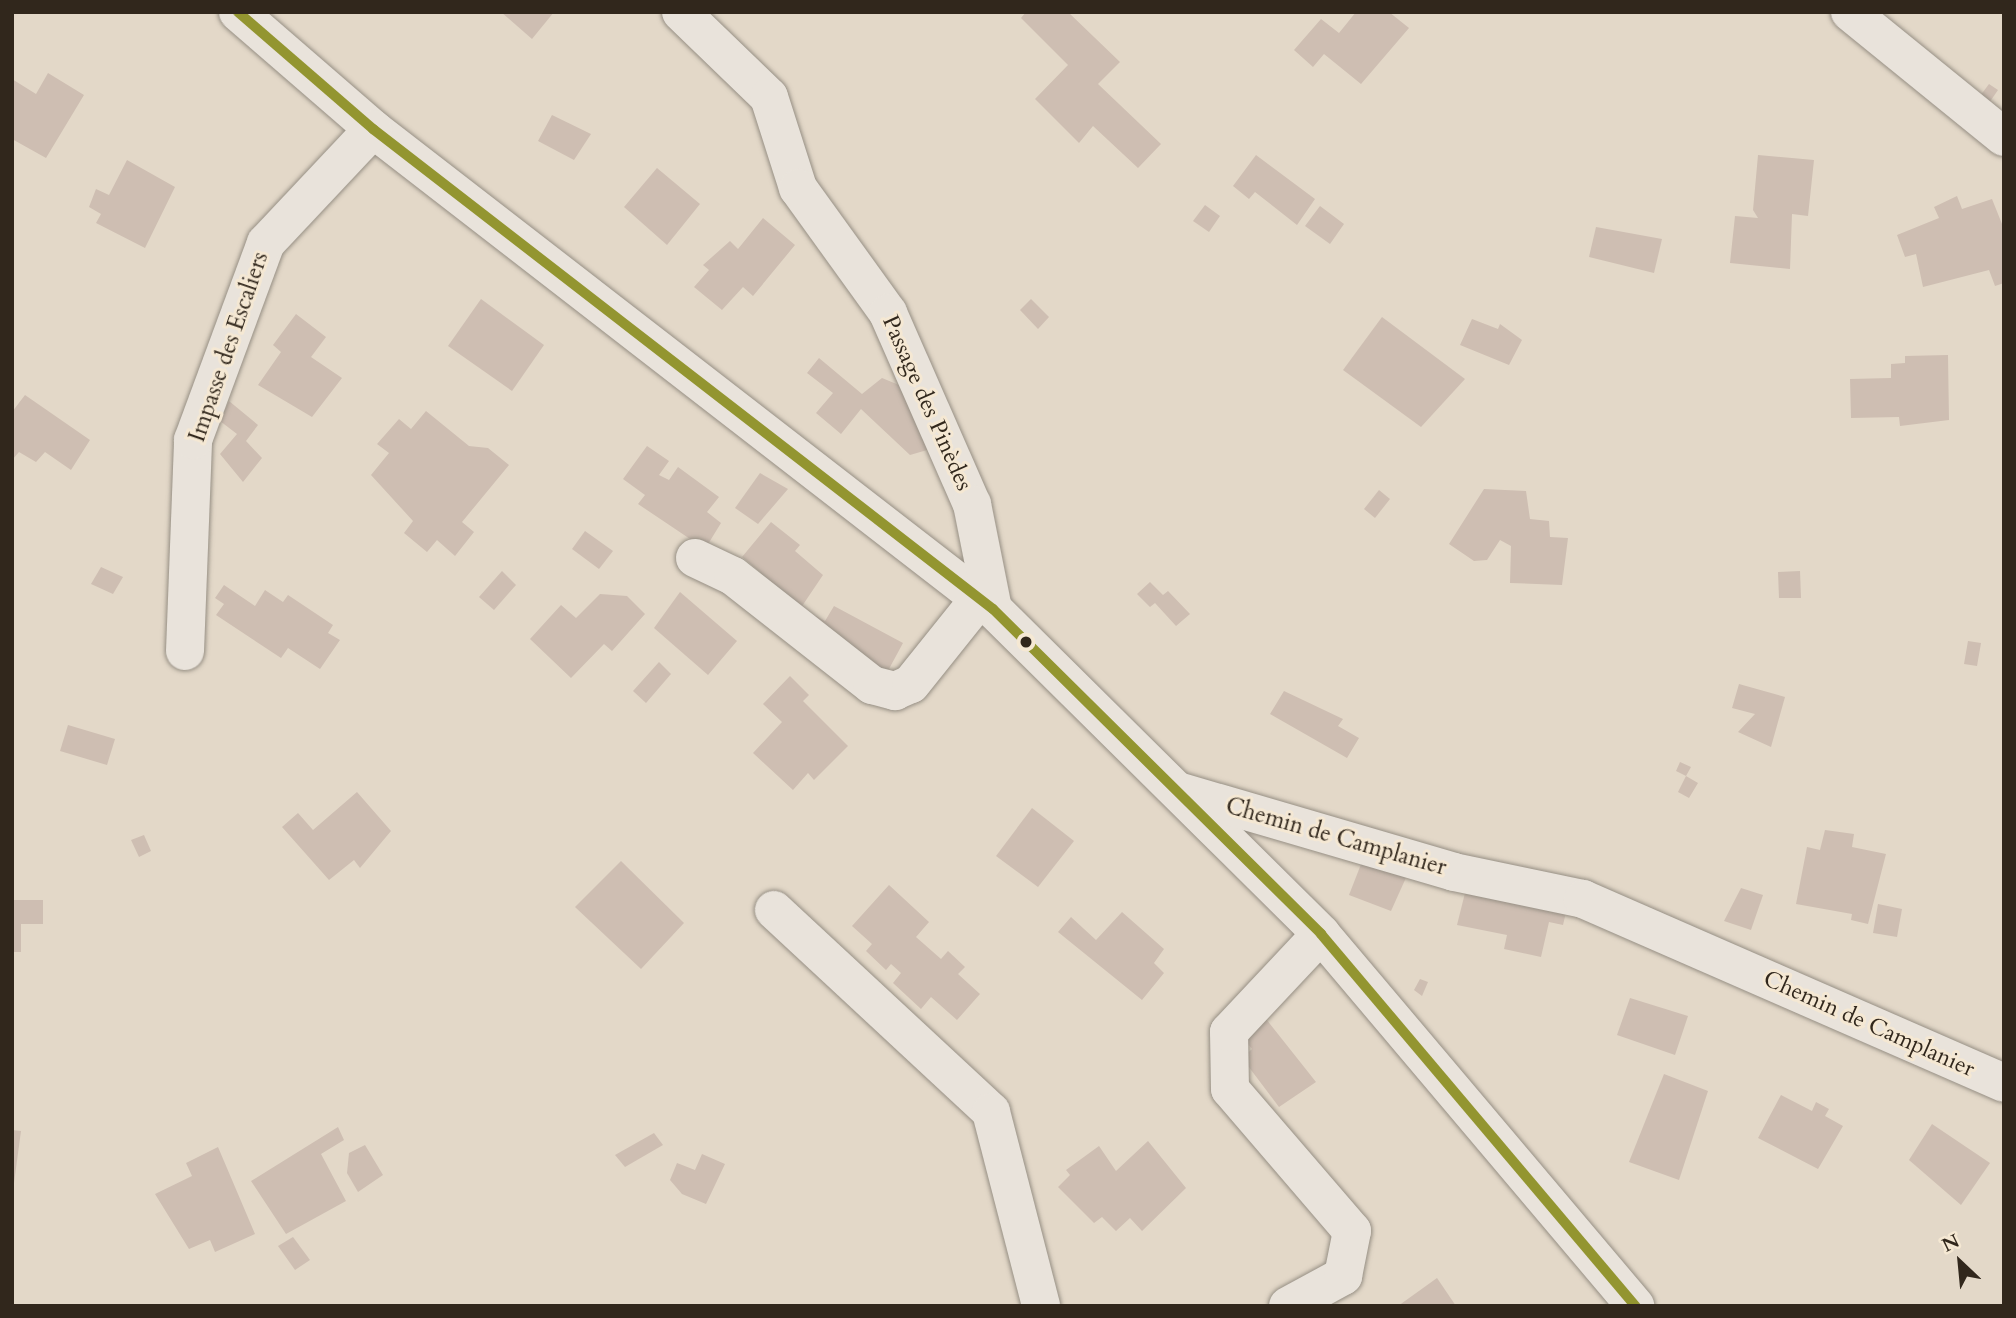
<!DOCTYPE html>
<meta charset="utf-8">
<style>
body{margin:0}
#map{position:relative;width:2016px;height:1318px;overflow:hidden;background:#e3d8c8;font-family:Cardo,serif}
div>[style]{position:absolute}
[style*='--x']{left:calc(var(--x)*1px);top:calc(var(--y)*1px);width:calc(var(--w)*1px);rotate:calc(var(--a)*1deg)}
.building>*{inset:0;background:#cebeb2}
.roads{filter:drop-shadow(0 0 2px #968f84) drop-shadow(0 0 2px #968f84)}
.minor>*{height:38px;margin:-19px;padding:0 19px;transform-origin:19px;border-radius:19px;background:#e9e3db}
.bus-1>*{height:10px;margin:-5px;padding:0 5px;transform-origin:5px;border-radius:5px;background:#939530}
.dots>*{width:19px;height:19px;translate:-50% -50%;box-sizing:border-box;border:4px solid #f5e8d3;border-radius:50%}
span{translate:-50% -50%;white-space:nowrap;text-align:center;line-height:1.15;-webkit-text-stroke:6px #f5e8d3;paint-order:stroke}
.street-label{font-size:23px;color:#31271c}
.frame{position:absolute;inset:0;border:14px solid #31271c;pointer-events:none}
.north{position:absolute;left:1925px;top:1227px;width:70px;height:70px;-webkit-text-stroke:5px #f5e8d3;paint-order:stroke;rotate:334deg;font-size:19px;font-weight:700;line-height:28px;text-align:center;color:#31271c}
.north::after{content:'';display:block;margin:auto;width:24px;height:32px;background:#31271c;clip-path:polygon(50% 0,100% 100%,50% 72%,0 100%)}
</style>
<div id="map">
<div class="building">
<i style="clip-path:polygon(501px 12px,554px 12px,532px 39px)"></i>
<i style="clip-path:polygon(1026px 12px,1068px 12px,1120px 62px,1098px 84px,1161px 144px,1138px 168px,1093px 126px,1079px 143px,1035px 99px,1068px 65px,1021px 18px)"></i>
<i style="clip-path:polygon(1356px 12px,1389px 12px,1409px 28px,1361px 84px,1324px 54px,1313px 67px,1294px 50px,1321px 19px,1339px 33px)"></i>
<i style="clip-path:polygon(48px 73px,84px 95px,46px 158px,12px 139px,12px 79px,36px 94px)"></i>
<i style="clip-path:polygon(1989px 84px,1998px 90px,1989px 103px,1980px 96px)"></i>
<i style="clip-path:polygon(552px 115px,591px 134px,574px 160px,538px 141px)"></i>
<i style="clip-path:polygon(1256px 155px,1315px 199px,1297px 225px,1255px 192px,1249px 199px,1233px 186px)"></i>
<i style="clip-path:polygon(1758px 155px,1814px 160px,1808px 216px,1792px 214px,1790px 269px,1730px 263px,1735px 216px,1758px 218px,1753px 210px)"></i>
<i style="clip-path:polygon(127px 160px,175px 187px,145px 248px,96px 223px,101px 214px,89px 207px,96px 189px,109px 195px)"></i>
<i style="clip-path:polygon(657px 168px,700px 204px,667px 245px,624px 207px)"></i>
<i style="clip-path:polygon(1957px 196px,1962px 209px,1992px 199px,2004px 229px,2004px 283px,1995px 286px,1989px 270px,1923px 287px,1916px 254px,1905px 257px,1897px 235px,1939px 218px,1934px 207px)"></i>
<i style="clip-path:polygon(1205px 205px,1220px 216px,1209px 232px,1193px 221px)"></i>
<i style="clip-path:polygon(1320px 206px,1344px 224px,1330px 244px,1305px 226px)"></i>
<i style="clip-path:polygon(763px 218px,795px 245px,753px 296px,743px 287px,722px 310px,694px 287px,709px 270px,703px 265px,730px 241px,738px 249px)"></i>
<i style="clip-path:polygon(1596px 227px,1662px 239px,1654px 273px,1589px 257px)"></i>
<i style="clip-path:polygon(481px 299px,544px 345px,512px 391px,448px 346px)"></i>
<i style="clip-path:polygon(1031px 299px,1049px 317px,1038px 329px,1020px 310px)"></i>
<i style="clip-path:polygon(296px 314px,326px 337px,311px 357px,342px 378px,312px 417px,258px 385px,281px 352px,273px 345px)"></i>
<i style="clip-path:polygon(1382px 317px,1465px 379px,1421px 427px,1343px 370px)"></i>
<i style="clip-path:polygon(1472px 319px,1498px 329px,1500px 324px,1522px 340px,1509px 365px,1460px 345px)"></i>
<i style="clip-path:polygon(1948px 355px,1949px 420px,1900px 426px,1899px 417px,1851px 418px,1850px 379px,1891px 378px,1891px 364px,1905px 363px,1905px 356px)"></i>
<i style="clip-path:polygon(819px 358px,862px 394px,882px 378px,911px 390px,934px 448px,910px 455px,861px 409px,841px 434px,816px 413px,833px 393px,807px 373px)"></i>
<i style="clip-path:polygon(25px 395px,90px 440px,71px 470px,45px 452px,36px 462px,19px 452px,12px 460px,12px 412px)"></i>
<i style="clip-path:polygon(229px 401px,258px 425px,246px 441px,262px 458px,243px 482px,220px 454px,237px 434px,220px 421px)"></i>
<i style="clip-path:polygon(426px 411px,469px 446px,488px 448px,509px 465px,462px 522px,474px 532px,455px 556px,437px 540px,427px 552px,404px 533px,413px 521px,371px 475px,389px 453px,377px 444px,399px 419px,411px 429px)"></i>
<i style="clip-path:polygon(647px 446px,669px 461px,659px 475px,669px 480px,678px 467px,719px 497px,707px 512px,721px 523px,705px 549px,638px 504px,645px 495px,623px 479px)"></i>
<i style="clip-path:polygon(760px 473px,788px 489px,758px 524px,735px 508px)"></i>
<i style="clip-path:polygon(1484px 489px,1526px 491px,1530px 519px,1549px 521px,1550px 537px,1568px 538px,1562px 585px,1510px 583px,1511px 546px,1500px 540px,1487px 560px,1474px 561px,1449px 544px)"></i>
<i style="clip-path:polygon(1379px 490px,1390px 499px,1375px 518px,1364px 509px)"></i>
<i style="clip-path:polygon(771px 522px,800px 545px,795px 551px,823px 575px,794px 618px,752px 582px,760px 572px,742px 557px)"></i>
<i style="clip-path:polygon(585px 531px,613px 551px,599px 569px,572px 549px)"></i>
<i style="clip-path:polygon(101px 567px,123px 577px,113px 594px,91px 584px)"></i>
<i style="clip-path:polygon(502px 571px,516px 585px,494px 610px,479px 597px)"></i>
<i style="clip-path:polygon(1800px 571px,1801px 598px,1779px 598px,1778px 572px)"></i>
<i style="clip-path:polygon(1150px 582px,1163px 595px,1168px 591px,1190px 614px,1176px 626px,1155px 603px,1150px 607px,1137px 594px)"></i>
<i style="clip-path:polygon(224px 585px,255px 606px,265px 590px,283px 602px,288px 595px,333px 625px,328px 633px,340px 640px,320px 669px,288px 648px,281px 658px,216px 615px,224px 604px,215px 598px)"></i>
<i style="clip-path:polygon(680px 592px,737px 641px,708px 675px,654px 628px)"></i>
<i style="clip-path:polygon(600px 594px,627px 596px,645px 614px,612px 651px,604px 644px,571px 678px,530px 639px,561px 605px,576px 618px)"></i>
<i style="clip-path:polygon(834px 606px,903px 643px,883px 680px,803px 630px,816px 616px,825px 621px)"></i>
<i style="clip-path:polygon(1968px 641px,1981px 643px,1977px 666px,1964px 664px)"></i>
<i style="clip-path:polygon(659px 662px,671px 674px,646px 703px,633px 691px)"></i>
<i style="clip-path:polygon(790px 676px,809px 695px,803px 701px,848px 746px,814px 780px,808px 773px,793px 790px,753px 753px,782px 722px,763px 704px)"></i>
<i style="clip-path:polygon(1739px 684px,1785px 697px,1771px 747px,1738px 732px,1755px 714px,1732px 708px)"></i>
<i style="clip-path:polygon(1284px 691px,1343px 719px,1338px 726px,1359px 738px,1347px 758px,1270px 714px)"></i>
<i style="clip-path:polygon(68px 725px,115px 739px,107px 765px,60px 751px)"></i>
<i style="clip-path:polygon(1680px 762px,1691px 767px,1686px 776px,1698px 783px,1689px 798px,1678px 792px,1686px 776px,1676px 771px)"></i>
<i style="clip-path:polygon(357px 792px,391px 831px,360px 868px,354px 860px,329px 880px,282px 827px,298px 813px,313px 830px)"></i>
<i style="clip-path:polygon(1032px 808px,1074px 841px,1038px 887px,996px 856px)"></i>
<i style="clip-path:polygon(1825px 830px,1854px 834px,1852px 847px,1886px 854px,1868px 924px,1851px 920px,1852px 914px,1796px 904px,1807px 847px,1820px 850px)"></i>
<i style="clip-path:polygon(144px 835px,151px 851px,139px 857px,131px 840px)"></i>
<i style="clip-path:polygon(1365px 854px,1409px 871px,1391px 911px,1349px 895px)"></i>
<i style="clip-path:polygon(621px 861px,684px 923px,641px 969px,575px 907px)"></i>
<i style="clip-path:polygon(889px 885px,929px 922px,916px 937px,941px 959px,948px 951px,965px 967px,958px 974px,980px 994px,957px 1020px,931px 997px,921px 1009px,893px 983px,901px 973px,891px 964px,886px 970px,866px 951px,872px 944px,852px 926px)"></i>
<i style="clip-path:polygon(1741px 888px,1763px 895px,1751px 930px,1724px 921px)"></i>
<i style="clip-path:polygon(1466px 889px,1567px 908px,1563px 925px,1549px 922px,1541px 957px,1504px 949px,1507px 935px,1457px 925px)"></i>
<i style="clip-path:polygon(12px 900px,43px 900px,43px 924px,21px 924px,21px 952px,12px 952px)"></i>
<i style="clip-path:polygon(1878px 904px,1902px 909px,1897px 937px,1873px 933px)"></i>
<i style="clip-path:polygon(1122px 912px,1164px 949px,1154px 963px,1164px 973px,1142px 1000px,1058px 932px,1071px 917px,1096px 940px)"></i>
<i style="clip-path:polygon(1420px 979px,1428px 982px,1422px 996px,1414px 990px)"></i>
<i style="clip-path:polygon(1630px 998px,1688px 1016px,1675px 1055px,1617px 1035px)"></i>
<i style="clip-path:polygon(1262px 1014px,1316px 1082px,1279px 1107px,1242px 1058px,1252px 1049px,1240px 1034px)"></i>
<i style="clip-path:polygon(1664px 1074px,1708px 1091px,1679px 1180px,1629px 1162px)"></i>
<i style="clip-path:polygon(1781px 1095px,1812px 1111px,1816px 1102px,1829px 1109px,1825px 1116px,1843px 1126px,1818px 1169px,1758px 1138px)"></i>
<i style="clip-path:polygon(1932px 1124px,1990px 1163px,1961px 1205px,1909px 1160px)"></i>
<i style="clip-path:polygon(338px 1127px,344px 1140px,321px 1154px,346px 1201px,286px 1234px,251px 1181px)"></i>
<i style="clip-path:polygon(12px 1130px,21px 1131px,14px 1183px,12px 1183px)"></i>
<i style="clip-path:polygon(654px 1133px,663px 1145px,625px 1167px,615px 1155px)"></i>
<i style="clip-path:polygon(1148px 1141px,1186px 1188px,1142px 1231px,1130px 1218px,1116px 1231px,1102px 1217px,1094px 1223px,1058px 1187px,1070px 1175px,1066px 1170px,1099px 1146px,1116px 1171px)"></i>
<i style="clip-path:polygon(365px 1145px,383px 1175px,358px 1192px,347px 1173px,349px 1153px)"></i>
<i style="clip-path:polygon(218px 1147px,255px 1234px,215px 1252px,210px 1240px,189px 1249px,155px 1194px,192px 1176px,186px 1163px)"></i>
<i style="clip-path:polygon(702px 1154px,725px 1164px,706px 1204px,682px 1194px,670px 1180px,677px 1163px,695px 1170px)"></i>
<i style="clip-path:polygon(293px 1237px,310px 1260px,295px 1270px,278px 1246px)"></i>
<i style="clip-path:polygon(1437px 1278px,1456px 1306px,1398px 1306px)"></i>
</div>
<div class="roads">
<div class="minor">
<i style="--x:238;--y:12;--w:179;--a:40.9"></i>
<i style="--x:373;--y:129;--w:784;--a:37.75"></i>
<i style="--x:993;--y:609;--w:462;--a:44.7"></i>
<i style="--x:1321;--y:934;--w:487;--a:49.8"></i>
<i style="--x:681;--y:12;--w:122;--a:44"></i>
<i style="--x:769;--y:97;--w:96;--a:72.3"></i>
<i style="--x:798;--y:188;--w:154;--a:54.2"></i>
<i style="--x:888;--y:313;--w:209;--a:66.3"></i>
<i style="--x:972;--y:504;--w:107;--a:78.7"></i>
<i style="--x:1850;--y:12;--w:198;--a:39.1"></i>
<i style="--x:695;--y:558;--w:42;--a:25.3"></i>
<i style="--x:733;--y:576;--w:177;--a:38.1"></i>
<i style="--x:872;--y:685;--w:24;--a:15"></i>
<i style="--x:895;--y:691;--w:17;--a:-24"></i>
<i style="--x:911;--y:684;--w:109;--a:-51.3"></i>
<i style="--x:185;--y:651;--w:211;--a:-87.8"></i>
<i style="--x:193;--y:440;--w:210;--a:-69.7"></i>
<i style="--x:266;--y:243;--w:156;--a:-46.8"></i>
<i style="--x:1181;--y:792;--w:284;--a:16.3"></i>
<i style="--x:1454;--y:872;--w:132;--a:11.8"></i>
<i style="--x:1583;--y:899;--w:459;--a:23.6"></i>
<i style="--x:774;--y:910;--w:296;--a:42.9"></i>
<i style="--x:991;--y:1112;--w:200;--a:75.5"></i>
<i style="--x:1288;--y:1306;--w:63;--a:-28.6"></i>
<i style="--x:1343;--y:1276;--w:46;--a:-78.7"></i>
<i style="--x:1352;--y:1231;--w:187;--a:-130.7"></i>
<i style="--x:1230;--y:1089;--w:57;--a:-91"></i>
<i style="--x:1229;--y:1032;--w:134;--a:-46.8"></i>
</div>
</div>
<div class="bus-1">
<i style="--x:238;--y:12;--w:179;--a:40.9"></i>
<i style="--x:373;--y:129;--w:784;--a:37.75"></i>
<i style="--x:993;--y:609;--w:462;--a:44.7"></i>
<i style="--x:1321;--y:934;--w:487;--a:49.8"></i>
</div>
<div class="dots">
<i style="left:1026px;top:642px;background:#31271c"></i>
</div>
<div class="street-label">
<span style="left:229px;top:347px;rotate:-71deg">Impasse des Escaliers</span>
<span style="left:927px;top:403px;rotate:66deg">Passage des Pinèdes</span>
<span style="left:1336px;top:837px;rotate:16deg">Chemin de Camplanier</span>
<span style="left:1869px;top:1024px;rotate:24deg">Chemin de Camplanier</span>
</div>
<div class="frame"></div>
<div class="north">N</div>
</div>
